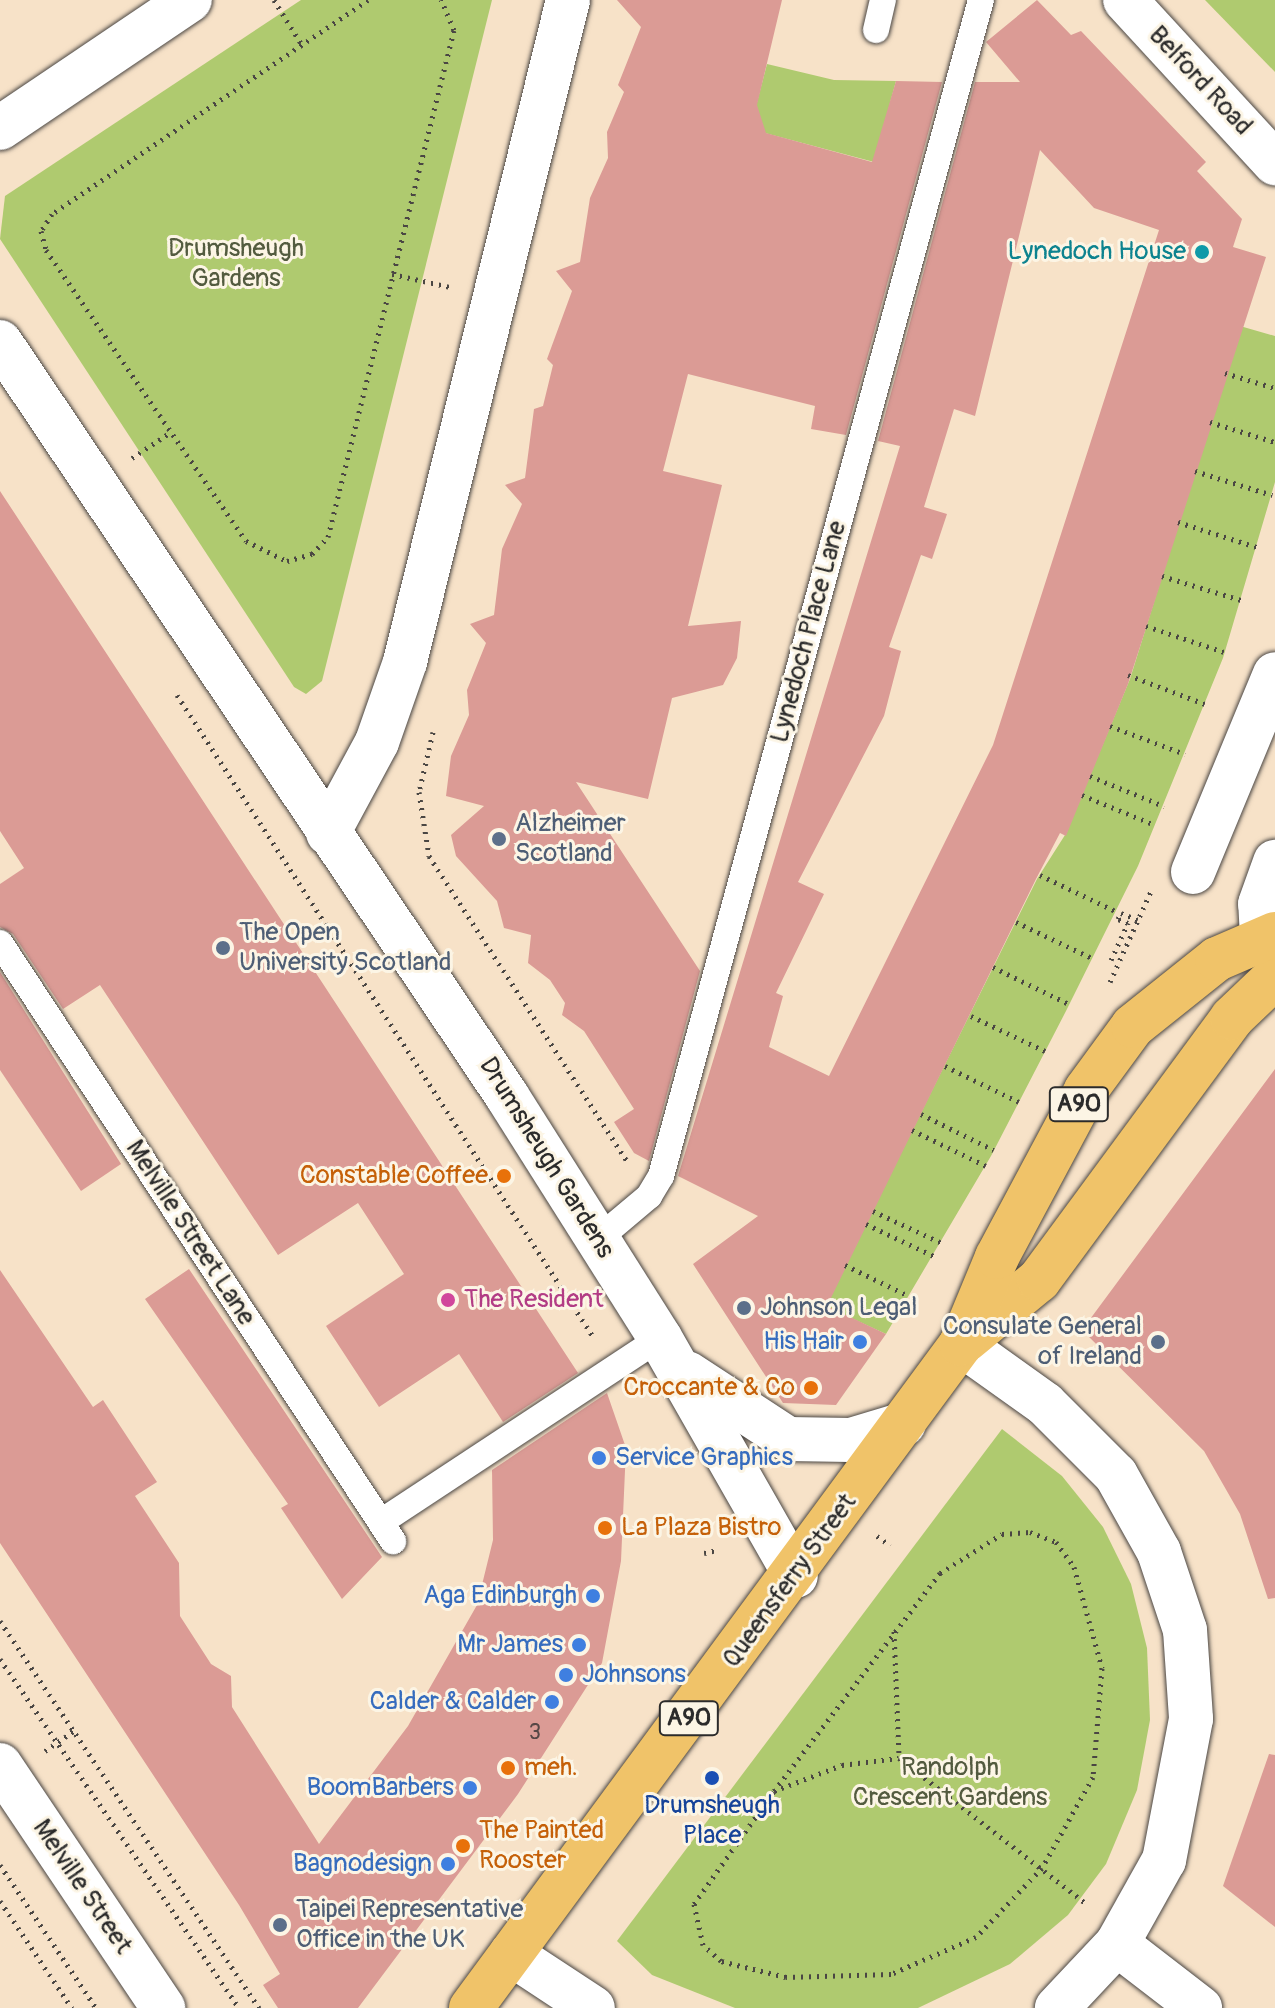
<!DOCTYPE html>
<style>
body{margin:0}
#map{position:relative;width:1275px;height:2008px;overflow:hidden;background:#f7e2c8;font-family:Pangolin,sans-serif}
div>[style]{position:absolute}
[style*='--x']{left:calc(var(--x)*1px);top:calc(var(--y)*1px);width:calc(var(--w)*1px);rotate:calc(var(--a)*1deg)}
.green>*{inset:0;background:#afca6f}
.building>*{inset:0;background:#db9b95}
.path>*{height:5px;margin-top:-2.5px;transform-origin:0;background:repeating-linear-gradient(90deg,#4a4643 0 2px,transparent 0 8px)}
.roads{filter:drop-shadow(0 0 2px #4a4643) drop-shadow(0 0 2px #4a4643)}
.service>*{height:26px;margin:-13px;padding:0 13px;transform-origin:13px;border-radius:13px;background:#fff}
.minor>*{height:44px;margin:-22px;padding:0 22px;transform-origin:22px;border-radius:22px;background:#fff}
.tertiary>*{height:44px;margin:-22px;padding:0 22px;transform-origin:22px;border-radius:22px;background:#fff}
.primary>*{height:44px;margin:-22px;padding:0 22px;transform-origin:22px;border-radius:22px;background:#f0c369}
.dots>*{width:22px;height:22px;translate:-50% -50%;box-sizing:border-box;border:4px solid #fcf5e5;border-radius:50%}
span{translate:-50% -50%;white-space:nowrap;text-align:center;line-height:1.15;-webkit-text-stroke:6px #fcf5e5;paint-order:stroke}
.number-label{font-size:22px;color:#574746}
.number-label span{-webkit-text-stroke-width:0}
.shield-label span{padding:2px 6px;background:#fcf5e5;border:2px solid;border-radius:6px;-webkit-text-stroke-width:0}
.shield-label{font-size:24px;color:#2b2b2b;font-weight:700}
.street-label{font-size:26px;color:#2b2b2b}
.park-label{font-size:26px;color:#535b3f}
.culture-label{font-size:26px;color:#0d838f}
.right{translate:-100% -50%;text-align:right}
.service-label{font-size:26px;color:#4e5e75}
.left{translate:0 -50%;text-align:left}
.food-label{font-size:26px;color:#c56008}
.hotel-label{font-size:26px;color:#b23c85}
.shop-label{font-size:26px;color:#366cbe}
.transit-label{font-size:26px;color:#164399}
</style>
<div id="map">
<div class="green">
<i style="clip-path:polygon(301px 0,492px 0,322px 681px,306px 694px,294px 687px,0 239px,5px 196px)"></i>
<i style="clip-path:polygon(1205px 0,1275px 0,1275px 72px)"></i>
<i style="clip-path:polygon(767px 64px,834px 80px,896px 81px,874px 162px,750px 129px)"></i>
<i style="clip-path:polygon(1240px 326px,1275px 336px,1275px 482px,1223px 658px,1138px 866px,1066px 1011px,991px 1156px,886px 1334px,825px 1306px,1037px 879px,1065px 835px,1130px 679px)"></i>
<i style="clip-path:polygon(1002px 1429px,1062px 1476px,1103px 1527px,1131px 1584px,1147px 1648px,1150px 1720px,1137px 1790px,1106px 1864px,1068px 1915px,1010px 1964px,918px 2008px,735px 2008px,652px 1975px,617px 1941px)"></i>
</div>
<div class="building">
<i style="clip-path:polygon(617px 0,782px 0,757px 105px,766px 133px,872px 162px,896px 81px,942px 82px,846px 435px,811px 429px,815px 406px,688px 374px,663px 471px,722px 485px,688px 626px,741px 621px,737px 658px,723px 685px,672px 698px,648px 799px,576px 782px,700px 971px,649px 1161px,634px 1153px,614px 1122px,634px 1109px,584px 1031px,562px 1015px,565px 1003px,550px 980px,528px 963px,531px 935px,504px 928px,497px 901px,456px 856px,451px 835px,484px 806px,446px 796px,451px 756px,469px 715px,467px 690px,486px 643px,470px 624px,494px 615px,502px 549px,522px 504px,505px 485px,525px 478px,534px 409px,543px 406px,553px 365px,547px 359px,572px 291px,556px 271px,580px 262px,590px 198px,608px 158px,607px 132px,624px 92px,618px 85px,641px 27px)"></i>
<i style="clip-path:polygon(evenodd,1037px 0,1071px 35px,1081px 31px,1206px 162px,1197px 171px,1242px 219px,1233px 247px,1266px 257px,1128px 684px,1066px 836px,1060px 833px,1036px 879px,827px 1306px,886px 1334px,836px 1405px,783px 1403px,693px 1264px,758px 1216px,678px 1176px,900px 446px,878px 441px,975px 82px,1020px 82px,986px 42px,1037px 0,1040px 150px,1094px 208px,1159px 230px,993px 745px,829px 1076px,769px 1047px,783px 996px,776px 993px,824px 894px,798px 882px,884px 716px,901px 651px,889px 647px,921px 555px,932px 559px,947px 514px,924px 507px,954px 409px,975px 416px,1040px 150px)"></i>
<i style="clip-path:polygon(0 491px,578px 1373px,503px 1422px,459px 1354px,379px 1407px,326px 1326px,404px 1274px,358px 1203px,278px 1255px,100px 985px,63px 1009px,13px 934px,0 927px,0 884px,24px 868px,0 831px)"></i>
<i style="clip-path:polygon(0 972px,121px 1164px,81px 1191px,0 1070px)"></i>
<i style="clip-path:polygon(1275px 1069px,1275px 1598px,1268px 1599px,1240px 1514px,1204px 1451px,1082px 1330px)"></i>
<i style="clip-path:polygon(189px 1269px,382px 1557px,342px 1599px,281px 1508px,288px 1504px,145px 1299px)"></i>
<i style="clip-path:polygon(0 1270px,93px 1407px,103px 1400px,157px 1482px,135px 1496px,179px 1563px,180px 1616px,211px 1664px,231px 1676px,232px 1707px,319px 1844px,408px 1726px,477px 1605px,493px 1540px,492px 1470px,607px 1393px,626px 1448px,621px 1561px,602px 1663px,518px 1794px,358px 2008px,278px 2008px,263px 1985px,280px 1974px,239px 1905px,0 1543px)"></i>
<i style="clip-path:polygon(1269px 1754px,1275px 1755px,1275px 1927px,1223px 1886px)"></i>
</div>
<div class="path">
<i style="--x:274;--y:0;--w:53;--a:58.1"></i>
<i style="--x:368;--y:0;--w:382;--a:145.9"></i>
<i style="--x:52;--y:214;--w:20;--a:123"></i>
<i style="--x:41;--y:231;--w:20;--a:75"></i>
<i style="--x:46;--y:250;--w:353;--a:55.5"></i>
<i style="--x:246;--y:541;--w:46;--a:26"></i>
<i style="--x:287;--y:561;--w:26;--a:-16"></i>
<i style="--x:312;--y:554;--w:23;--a:-47"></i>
<i style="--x:328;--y:537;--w:522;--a:-76.04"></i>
<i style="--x:454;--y:30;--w:33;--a:-113"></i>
<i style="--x:392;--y:274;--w:59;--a:12.6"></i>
<i style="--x:1225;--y:373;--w:52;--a:16.7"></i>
<i style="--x:1210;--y:422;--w:68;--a:17.1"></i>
<i style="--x:132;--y:458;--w:47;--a:-33.7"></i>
<i style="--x:1195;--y:471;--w:81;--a:17.3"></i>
<i style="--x:1178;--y:522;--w:83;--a:17.6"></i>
<i style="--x:1162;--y:576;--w:83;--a:16.9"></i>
<i style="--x:1146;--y:626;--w:82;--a:18.4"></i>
<i style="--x:1128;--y:675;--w:82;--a:20.6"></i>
<i style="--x:177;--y:695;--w:766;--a:57.04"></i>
<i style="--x:1110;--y:726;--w:80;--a:20.5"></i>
<i style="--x:433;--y:732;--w:62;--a:103.1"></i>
<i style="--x:419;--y:792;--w:65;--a:81.1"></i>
<i style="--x:429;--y:856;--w:364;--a:57"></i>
<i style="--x:1090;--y:776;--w:80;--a:22.1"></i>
<i style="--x:1082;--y:795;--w:79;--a:22.3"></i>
<i style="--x:1040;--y:875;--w:83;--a:25.6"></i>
<i style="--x:1016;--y:922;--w:84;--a:25.3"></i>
<i style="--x:1111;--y:960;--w:41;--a:-65.3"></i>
<i style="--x:1128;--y:923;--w:11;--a:-158"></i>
<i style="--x:1118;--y:919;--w:7;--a:-63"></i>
<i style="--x:1121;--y:913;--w:18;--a:22"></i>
<i style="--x:993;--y:967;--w:85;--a:26"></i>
<i style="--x:1110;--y:982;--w:102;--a:-65.7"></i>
<i style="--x:971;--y:1016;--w:82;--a:25.3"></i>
<i style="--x:945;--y:1066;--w:82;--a:25.9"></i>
<i style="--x:921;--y:1114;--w:81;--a:26.3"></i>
<i style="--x:912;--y:1130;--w:82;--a:25.9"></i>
<i style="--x:873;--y:1211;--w:76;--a:24.9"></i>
<i style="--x:866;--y:1224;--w:75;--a:25.2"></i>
<i style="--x:845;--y:1265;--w:71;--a:25.8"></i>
<i style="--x:1030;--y:1532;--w:28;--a:21"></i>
<i style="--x:1056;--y:1542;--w:31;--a:54"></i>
<i style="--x:1074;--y:1567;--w:105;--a:74.5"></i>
<i style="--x:1102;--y:1668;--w:109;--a:94.7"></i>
<i style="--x:1093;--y:1777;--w:104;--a:119.3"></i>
<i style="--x:1042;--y:1868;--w:95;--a:133.7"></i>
<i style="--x:976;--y:1937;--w:93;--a:156.5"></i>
<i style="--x:891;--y:1974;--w:105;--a:178.4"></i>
<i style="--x:786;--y:1977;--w:67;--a:-166.2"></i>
<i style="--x:721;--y:1961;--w:24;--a:-138"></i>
<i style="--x:703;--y:1945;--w:42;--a:-102.4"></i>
<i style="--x:694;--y:1904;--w:138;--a:-54.7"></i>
<i style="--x:774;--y:1791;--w:274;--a:-52.7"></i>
<i style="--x:940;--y:1573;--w:73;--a:-32.2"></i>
<i style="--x:1002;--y:1534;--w:28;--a:-4"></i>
<i style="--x:877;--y:1536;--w:16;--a:35"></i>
<i style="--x:704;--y:1553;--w:13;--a:-13"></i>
<i style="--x:0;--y:1621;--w:466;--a:56.2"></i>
<i style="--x:894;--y:1631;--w:127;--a:87.7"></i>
<i style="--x:0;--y:1659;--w:423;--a:55.6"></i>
<i style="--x:45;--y:1751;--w:35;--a:-35"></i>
<i style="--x:774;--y:1791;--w:73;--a:-20.9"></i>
<i style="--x:842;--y:1765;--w:57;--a:-7"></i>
<i style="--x:899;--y:1758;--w:239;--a:37.9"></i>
<i style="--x:0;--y:1865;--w:172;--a:56.1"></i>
<i style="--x:0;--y:1901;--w:129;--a:56.1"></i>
</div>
<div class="roads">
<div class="service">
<i style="--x:876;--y:30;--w:31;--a:-77"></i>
<i style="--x:0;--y:943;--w:716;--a:56.69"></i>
<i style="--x:598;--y:1239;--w:67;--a:-40.1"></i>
<i style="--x:649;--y:1196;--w:23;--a:-59"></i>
<i style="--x:661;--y:1176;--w:1219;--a:-74.78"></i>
<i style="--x:381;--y:1522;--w:334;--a:-33.4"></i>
</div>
<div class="minor">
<i style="--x:1125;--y:0;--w:222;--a:47.4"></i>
<i style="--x:0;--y:128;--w:229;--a:-34"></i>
<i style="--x:328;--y:833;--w:103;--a:-61.7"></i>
<i style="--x:377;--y:742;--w:85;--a:-70.7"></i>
<i style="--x:405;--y:662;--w:682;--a:-76.17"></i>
<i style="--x:1193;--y:872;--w:214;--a:-67.5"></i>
<i style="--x:1262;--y:937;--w:33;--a:-93"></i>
<i style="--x:1260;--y:904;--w:45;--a:-70.3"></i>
<i style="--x:0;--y:1765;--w:293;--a:56.1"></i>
</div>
<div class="tertiary">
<i style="--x:0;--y:342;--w:909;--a:56.08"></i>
<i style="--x:507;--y:1096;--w:286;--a:57.7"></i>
<i style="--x:660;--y:1338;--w:274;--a:60.3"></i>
<i style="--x:961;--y:1344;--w:103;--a:35.5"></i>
<i style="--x:1045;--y:1404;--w:100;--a:45"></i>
<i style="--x:1116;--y:1475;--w:88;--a:60.8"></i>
<i style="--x:1159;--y:1552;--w:82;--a:71.6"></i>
<i style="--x:1185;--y:1630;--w:89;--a:86.1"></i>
<i style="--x:1191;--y:1719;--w:144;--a:100.8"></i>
<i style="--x:1164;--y:1860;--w:96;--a:119.2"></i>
<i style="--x:1117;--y:1944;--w:88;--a:133.2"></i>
<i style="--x:687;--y:1373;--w:121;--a:33.2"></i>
<i style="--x:788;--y:1439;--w:63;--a:0.9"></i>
<i style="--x:851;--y:1440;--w:55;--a:-16.8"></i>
<i style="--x:1117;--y:1944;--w:105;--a:37.6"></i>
<i style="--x:511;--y:1954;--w:98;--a:33.4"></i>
</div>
<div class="primary">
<i style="--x:966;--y:1340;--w:94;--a:-39.4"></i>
<i style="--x:1039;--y:1280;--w:325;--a:-53.6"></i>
<i style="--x:1232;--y:1018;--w:59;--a:-43.6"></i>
<i style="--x:471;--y:2008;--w:825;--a:-53.57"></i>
<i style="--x:961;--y:1344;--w:94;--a:-67.5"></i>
<i style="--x:997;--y:1257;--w:189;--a:-61.9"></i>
<i style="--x:1086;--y:1090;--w:79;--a:-53.7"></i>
<i style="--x:1133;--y:1026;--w:107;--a:-38.6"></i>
<i style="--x:1217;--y:959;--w:63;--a:-23.3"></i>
</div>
</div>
<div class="dots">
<i style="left:1202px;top:252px;background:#0f9aa8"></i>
<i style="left:499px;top:839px;background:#5c6f8a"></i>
<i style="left:223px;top:948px;background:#5c6f8a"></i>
<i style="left:504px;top:1176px;background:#e8710a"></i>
<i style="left:448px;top:1300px;background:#d1479c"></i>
<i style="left:744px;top:1308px;background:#5c6f8a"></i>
<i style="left:860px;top:1342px;background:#3f7fe0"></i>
<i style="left:1158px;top:1342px;background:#5c6f8a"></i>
<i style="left:811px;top:1388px;background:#e8710a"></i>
<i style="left:599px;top:1458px;background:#3f7fe0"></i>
<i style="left:605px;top:1528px;background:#e8710a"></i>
<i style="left:593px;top:1596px;background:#3f7fe0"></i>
<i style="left:579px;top:1645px;background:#3f7fe0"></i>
<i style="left:566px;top:1675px;background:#3f7fe0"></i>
<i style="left:552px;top:1702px;background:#3f7fe0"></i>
<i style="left:508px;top:1768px;background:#e8710a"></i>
<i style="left:712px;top:1778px;background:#1a4fb4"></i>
<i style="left:470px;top:1788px;background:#3f7fe0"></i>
<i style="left:463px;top:1846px;background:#e8710a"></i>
<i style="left:448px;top:1864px;background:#3f7fe0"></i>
<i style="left:280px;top:1925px;background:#5c6f8a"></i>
</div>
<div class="number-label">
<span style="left:535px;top:1733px">3</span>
</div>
<div class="shield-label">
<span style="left:1079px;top:1104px">A90</span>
<span style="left:689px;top:1718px">A90</span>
</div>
<div class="street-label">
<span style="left:1200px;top:81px;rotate:47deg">Belford Road</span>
<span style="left:809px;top:632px;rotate:-75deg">Lynedoch Place Lane</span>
<span style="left:546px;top:1158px;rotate:58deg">Drumsheugh Gardens</span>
<span style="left:190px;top:1233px;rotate:57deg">Melville Street Lane</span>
<span style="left:790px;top:1581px;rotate:-54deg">Queensferry Street</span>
<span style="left:82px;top:1887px;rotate:56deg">Melville Street</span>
</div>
<div class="park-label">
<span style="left:236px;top:264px">Drumsheugh<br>Gardens</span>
<span style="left:950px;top:1783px">Randolph<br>Crescent Gardens</span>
</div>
<div class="culture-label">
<span class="right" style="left:1186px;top:252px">Lynedoch House</span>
</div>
<div class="service-label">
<span class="left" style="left:515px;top:839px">Alzheimer<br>Scotland</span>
<span class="left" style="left:239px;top:948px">The Open<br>University Scotland</span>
<span class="left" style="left:760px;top:1308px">Johnson Legal</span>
<span class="right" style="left:1142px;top:1342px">Consulate General<br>of Ireland</span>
<span class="left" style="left:296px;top:1925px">Taipei Representative<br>Office in the UK</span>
</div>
<div class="food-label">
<span class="right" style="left:488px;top:1176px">Constable Coffee</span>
<span class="right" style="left:795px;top:1388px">Croccante &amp; Co</span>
<span class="left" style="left:621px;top:1528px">La Plaza Bistro</span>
<span class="left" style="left:524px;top:1768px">meh.</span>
<span class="left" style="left:479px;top:1846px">The Painted<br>Rooster</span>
</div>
<div class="hotel-label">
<span class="left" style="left:464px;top:1300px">The Resident</span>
</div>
<div class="shop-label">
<span class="right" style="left:844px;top:1342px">His Hair</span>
<span class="left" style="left:615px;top:1458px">Service Graphics</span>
<span class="right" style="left:577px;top:1596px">Aga Edinburgh</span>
<span class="right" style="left:563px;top:1645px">Mr James</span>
<span class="left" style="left:582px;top:1675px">Johnsons</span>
<span class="right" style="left:536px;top:1702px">Calder &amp; Calder</span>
<span class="right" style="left:454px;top:1788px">BoomBarbers</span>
<span class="right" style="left:432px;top:1864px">Bagnodesign</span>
</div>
<div class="transit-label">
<span style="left:712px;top:1821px">Drumsheugh<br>Place</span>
</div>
</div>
